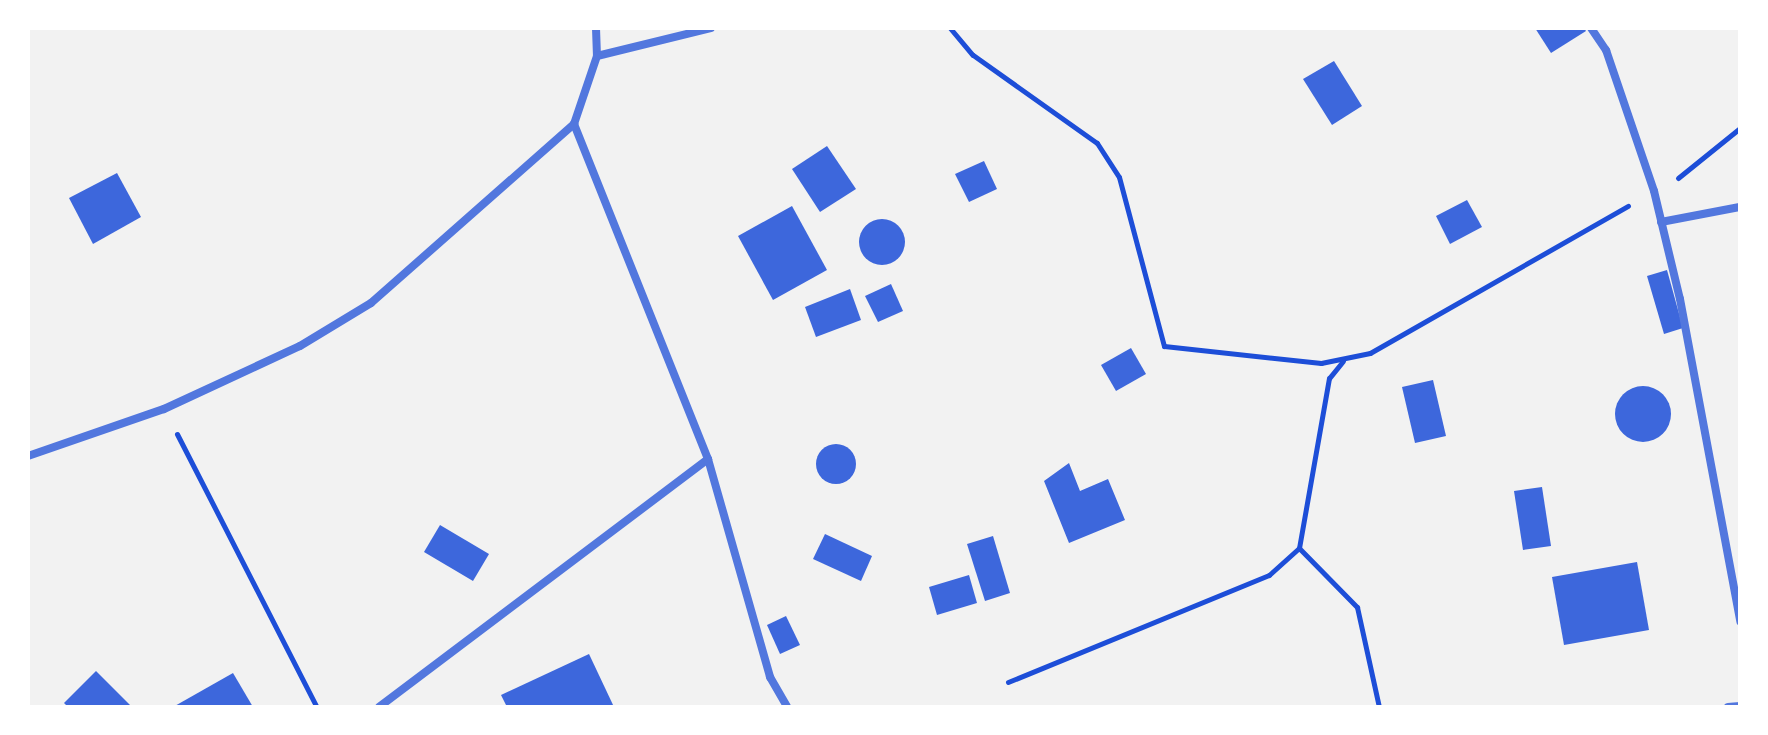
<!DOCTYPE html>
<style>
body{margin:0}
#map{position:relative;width:1768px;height:735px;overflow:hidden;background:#f2f2f2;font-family:"PT Sans",sans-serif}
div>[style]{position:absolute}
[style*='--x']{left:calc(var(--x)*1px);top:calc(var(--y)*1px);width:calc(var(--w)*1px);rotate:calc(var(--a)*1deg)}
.building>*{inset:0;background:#3d67dc}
.round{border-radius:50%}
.path>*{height:5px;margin:-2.5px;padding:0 2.5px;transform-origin:2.5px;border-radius:2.5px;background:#1d4ed8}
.minor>*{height:8px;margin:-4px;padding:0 4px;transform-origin:4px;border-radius:4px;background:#5277de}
span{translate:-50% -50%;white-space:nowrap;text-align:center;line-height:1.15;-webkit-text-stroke:6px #fff;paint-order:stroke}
.frame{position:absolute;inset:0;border:30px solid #fff;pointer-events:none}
</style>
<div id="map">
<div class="building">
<i style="clip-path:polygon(1535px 28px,1584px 28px,1586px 31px,1551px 53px)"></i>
<i style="clip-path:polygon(1334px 61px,1362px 106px,1332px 125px,1303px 79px)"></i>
<i style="clip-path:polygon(827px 146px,856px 189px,820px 212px,792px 169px)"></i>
<i style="clip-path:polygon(984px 161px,997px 189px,969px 202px,955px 174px)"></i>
<i style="clip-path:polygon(117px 173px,141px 217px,93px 244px,69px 198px)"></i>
<i style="clip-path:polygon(1467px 200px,1482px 227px,1450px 244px,1436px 216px)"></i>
<i style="clip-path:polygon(792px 206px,827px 270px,773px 300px,738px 236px)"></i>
<i class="round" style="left:859px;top:219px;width:46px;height:46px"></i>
<i style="clip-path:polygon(1667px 270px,1683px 328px,1664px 334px,1647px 276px)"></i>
<i style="clip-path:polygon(891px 284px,903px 311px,878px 322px,865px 296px)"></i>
<i style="clip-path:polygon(850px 289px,861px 320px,816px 337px,805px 307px)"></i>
<i style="clip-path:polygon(1131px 348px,1146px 374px,1116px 391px,1101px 365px)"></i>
<i style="clip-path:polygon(1433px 380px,1446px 436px,1415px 443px,1402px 387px)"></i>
<i class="round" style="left:1615px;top:386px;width:56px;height:56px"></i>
<i class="round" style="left:816px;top:444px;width:40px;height:40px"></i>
<i style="clip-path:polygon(1069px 463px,1080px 491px,1108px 479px,1125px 520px,1069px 543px,1044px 481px)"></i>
<i style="clip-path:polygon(1542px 487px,1551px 546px,1523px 550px,1514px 491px)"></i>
<i style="clip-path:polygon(440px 525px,489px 554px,473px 581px,424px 552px)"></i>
<i style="clip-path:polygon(825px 534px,872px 556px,861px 581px,813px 559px)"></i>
<i style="clip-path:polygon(993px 536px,1010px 593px,985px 601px,967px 544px)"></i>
<i style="clip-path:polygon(1637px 562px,1649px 630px,1564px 645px,1552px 577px)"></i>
<i style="clip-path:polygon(969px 575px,977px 603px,937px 615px,929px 587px)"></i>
<i style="clip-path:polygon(786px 616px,800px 645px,780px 654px,767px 625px)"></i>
<i style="clip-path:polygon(589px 654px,614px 707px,507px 707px,501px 695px)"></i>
<i style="clip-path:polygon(96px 671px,132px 707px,68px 707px,64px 703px)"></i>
<i style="clip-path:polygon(233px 673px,253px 707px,173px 707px)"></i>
</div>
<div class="path">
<i style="--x:950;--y:28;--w:35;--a:50"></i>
<i style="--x:973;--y:55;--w:152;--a:35.4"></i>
<i style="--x:1097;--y:143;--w:40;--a:57.1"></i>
<i style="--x:1119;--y:177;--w:175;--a:75.1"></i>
<i style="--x:1164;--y:346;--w:158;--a:6.2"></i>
<i style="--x:1321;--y:363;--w:50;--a:-11.5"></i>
<i style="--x:1370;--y:353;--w:297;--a:-29.7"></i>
<i style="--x:1678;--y:178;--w:80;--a:-38.9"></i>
<i style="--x:1343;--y:361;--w:22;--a:129"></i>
<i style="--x:1329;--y:378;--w:173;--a:100"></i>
<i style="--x:1299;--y:548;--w:83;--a:45.5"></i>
<i style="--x:1357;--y:607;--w:102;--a:77.6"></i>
<i style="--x:177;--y:434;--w:307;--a:62.9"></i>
<i style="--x:1008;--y:682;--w:282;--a:-22.3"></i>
<i style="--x:1269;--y:575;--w:40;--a:-42"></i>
</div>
<div class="minor">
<i style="--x:596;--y:28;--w:28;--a:88"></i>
<i style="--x:597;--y:56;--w:72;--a:108.7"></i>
<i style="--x:574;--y:124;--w:361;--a:68.2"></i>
<i style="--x:708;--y:459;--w:227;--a:74.1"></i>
<i style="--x:770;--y:677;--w:34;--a:60"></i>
<i style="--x:1591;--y:28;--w:27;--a:56"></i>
<i style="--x:1606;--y:50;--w:149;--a:71.2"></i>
<i style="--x:1654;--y:191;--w:111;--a:76.5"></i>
<i style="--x:1680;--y:299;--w:328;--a:79.4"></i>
<i style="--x:597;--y:56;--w:117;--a:-13.8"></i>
<i style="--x:1661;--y:222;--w:80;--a:-10.8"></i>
<i style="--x:28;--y:456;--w:144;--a:-19.1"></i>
<i style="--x:164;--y:409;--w:150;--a:-24.9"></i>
<i style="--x:300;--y:346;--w:83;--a:-31.2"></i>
<i style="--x:371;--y:303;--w:271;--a:-41.4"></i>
<i style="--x:379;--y:707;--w:412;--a:-37"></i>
<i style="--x:1728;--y:707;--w:12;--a:-5"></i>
</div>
<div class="frame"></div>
</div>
